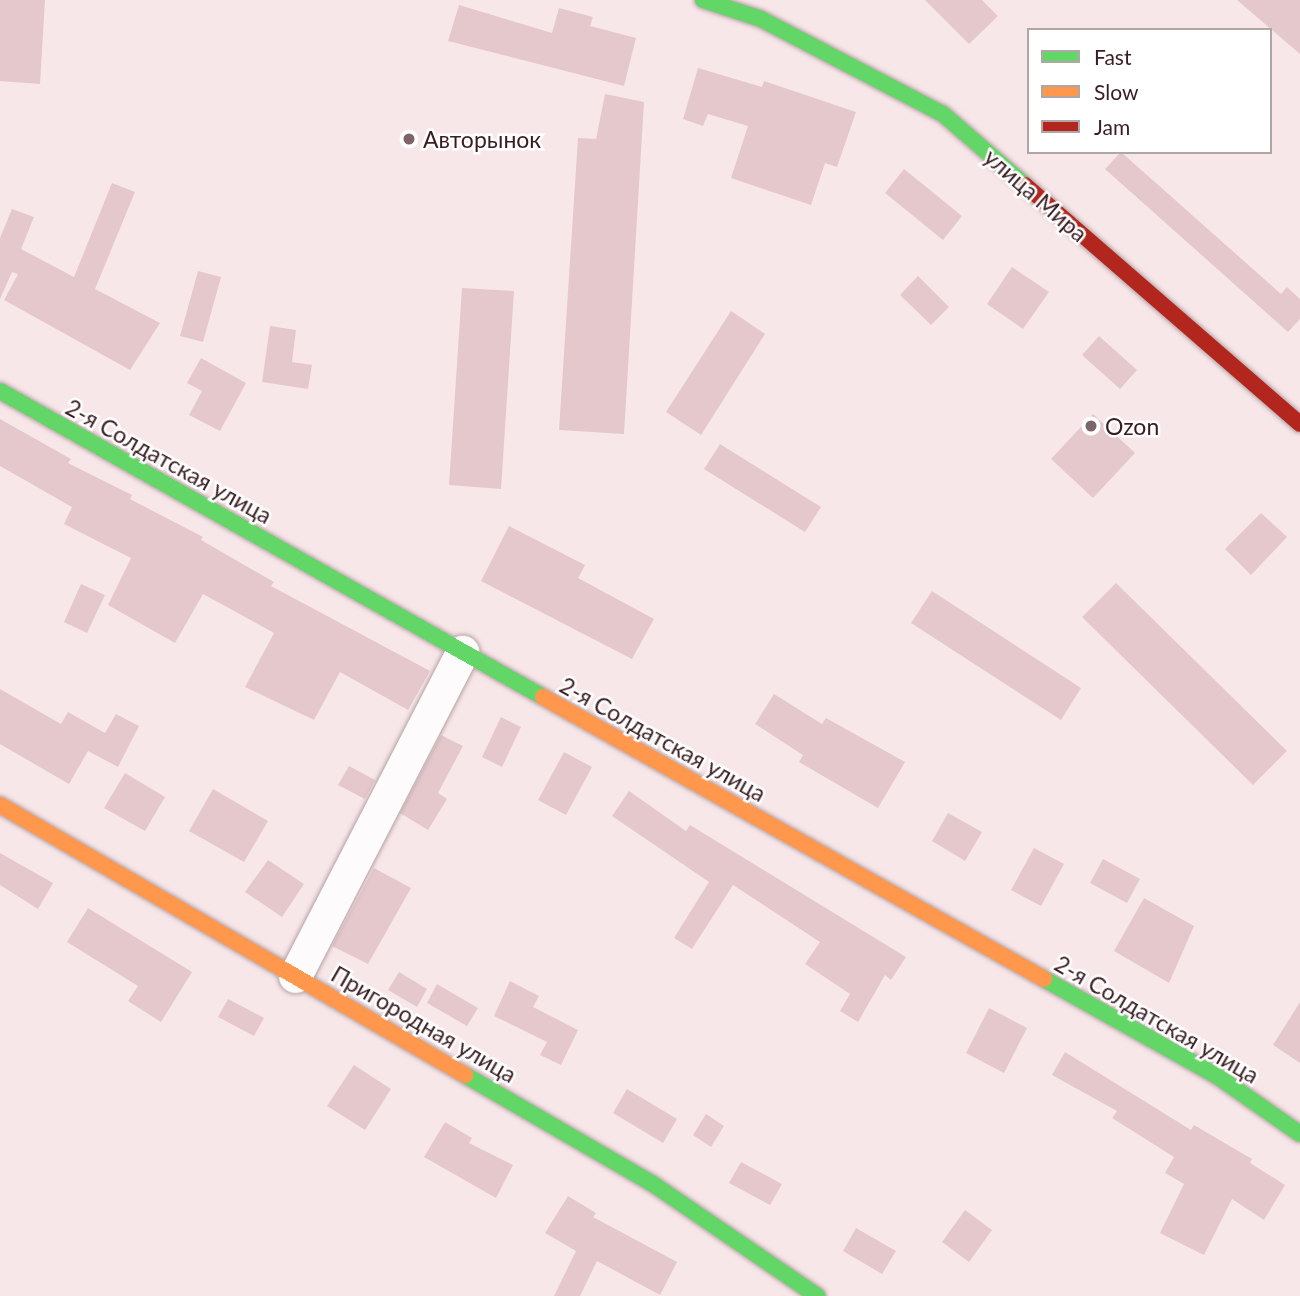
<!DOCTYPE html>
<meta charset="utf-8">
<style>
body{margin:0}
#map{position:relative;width:1300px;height:1296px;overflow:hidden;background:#f8e7e9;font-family:Lato,sans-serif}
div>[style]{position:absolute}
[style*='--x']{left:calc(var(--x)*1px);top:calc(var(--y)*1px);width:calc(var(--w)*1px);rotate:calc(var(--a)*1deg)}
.building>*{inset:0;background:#e5c8cc}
.roads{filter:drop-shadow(0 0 2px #b6a2a5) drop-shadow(0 0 2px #b6a2a5)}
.street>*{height:33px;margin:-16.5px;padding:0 16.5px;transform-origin:16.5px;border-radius:16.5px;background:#fefbfc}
.fast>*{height:16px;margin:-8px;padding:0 8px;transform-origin:8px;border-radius:8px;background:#63d668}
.slow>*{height:16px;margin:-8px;padding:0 8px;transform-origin:8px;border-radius:8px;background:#ff974d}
.jam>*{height:16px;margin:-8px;padding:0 8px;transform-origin:8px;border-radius:8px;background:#b3261e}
.dots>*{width:19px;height:19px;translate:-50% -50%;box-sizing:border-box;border:4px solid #fff;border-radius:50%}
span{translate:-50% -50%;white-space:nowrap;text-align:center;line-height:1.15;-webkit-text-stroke:5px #fff;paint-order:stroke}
.poi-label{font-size:23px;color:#391d22}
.left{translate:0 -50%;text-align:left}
.street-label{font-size:23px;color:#391d22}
.legend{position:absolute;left:1027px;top:28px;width:245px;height:126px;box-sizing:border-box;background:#fff;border:2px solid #b0a5a7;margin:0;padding:9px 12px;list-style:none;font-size:21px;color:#391d22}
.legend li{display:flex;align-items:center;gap:14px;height:35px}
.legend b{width:35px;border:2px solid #b0a5a7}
</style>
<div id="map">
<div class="building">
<i style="clip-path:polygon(0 0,45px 0,40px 84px,0 81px)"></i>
<i style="clip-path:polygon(925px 0,982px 0,998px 16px,969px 44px)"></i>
<i style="clip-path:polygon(1237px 0,1300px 0,1300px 54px)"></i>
<i style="clip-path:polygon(459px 5px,552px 33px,559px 8px,593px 17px,590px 26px,636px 38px,624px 86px,448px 41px)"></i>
<i style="clip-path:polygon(698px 68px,762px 87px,764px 81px,856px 112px,837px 167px,825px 163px,811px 205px,731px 178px,748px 126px,708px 114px,703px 126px,683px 119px)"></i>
<i style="clip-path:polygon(605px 94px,644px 102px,624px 434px,559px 430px,578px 138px,596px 139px)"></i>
<i style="clip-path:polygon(1121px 152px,1281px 294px,1287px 287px,1300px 299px,1300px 319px,1288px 332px,1105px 169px)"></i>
<i style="clip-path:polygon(904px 169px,962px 216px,943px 240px,885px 193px)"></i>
<i style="clip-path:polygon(112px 183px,135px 192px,95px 289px,160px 323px,130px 370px,4px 300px,18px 274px,12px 272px,0 299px,0 238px,12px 209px,34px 217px,21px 249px,74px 277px)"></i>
<i style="clip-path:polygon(1012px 267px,1049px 292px,1023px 329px,987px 304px)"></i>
<i style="clip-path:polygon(198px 271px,221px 277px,203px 342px,180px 336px)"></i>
<i style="clip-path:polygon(918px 276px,949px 307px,931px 325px,900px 295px)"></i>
<i style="clip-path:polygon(462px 288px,514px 291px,501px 489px,449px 485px)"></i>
<i style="clip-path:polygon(731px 311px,765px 334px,701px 435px,666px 412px)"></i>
<i style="clip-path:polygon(270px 326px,296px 330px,292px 362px,312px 365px,308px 389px,262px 382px)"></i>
<i style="clip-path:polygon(1099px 336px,1137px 370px,1120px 389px,1082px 355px)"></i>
<i style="clip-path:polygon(201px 358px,246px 383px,220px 431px,189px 415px,202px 391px,187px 383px)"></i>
<i style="clip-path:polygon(1093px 414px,1135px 453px,1093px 498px,1051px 459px)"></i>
<i style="clip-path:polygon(0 419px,71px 459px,68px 463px,132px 495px,130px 499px,203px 537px,201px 540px,274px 582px,271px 586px,430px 671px,408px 710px,340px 672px,314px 720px,245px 687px,274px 633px,203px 594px,175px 643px,108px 605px,131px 558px,64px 524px,72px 507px,0 466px)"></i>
<i style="clip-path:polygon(720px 444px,821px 507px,805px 532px,704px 469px)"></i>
<i style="clip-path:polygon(1261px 513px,1287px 537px,1251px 575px,1225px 549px)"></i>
<i style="clip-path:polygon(509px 526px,585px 565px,578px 578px,654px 619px,632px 659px,481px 581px)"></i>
<i style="clip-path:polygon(1116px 583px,1287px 751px,1253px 785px,1082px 617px)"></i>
<i style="clip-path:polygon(81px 584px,105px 595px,87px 633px,64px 622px)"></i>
<i style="clip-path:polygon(932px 591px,1081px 688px,1061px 720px,911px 623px)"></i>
<i style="clip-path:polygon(0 689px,61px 724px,68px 712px,105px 733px,116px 714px,139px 726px,118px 767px,88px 751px,69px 784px,0 744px)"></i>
<i style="clip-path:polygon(774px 694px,822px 724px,826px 718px,905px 762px,878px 808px,799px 762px,803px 755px,755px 724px)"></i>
<i style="clip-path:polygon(501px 717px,521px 727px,502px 767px,482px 757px)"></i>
<i style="clip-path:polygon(441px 735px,463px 746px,438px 793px,447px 799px,428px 830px,400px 813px)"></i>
<i style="clip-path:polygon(564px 752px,592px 767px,566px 815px,538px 800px)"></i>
<i style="clip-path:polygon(349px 766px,375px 780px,365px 799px,338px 785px)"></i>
<i style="clip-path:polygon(125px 773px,165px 797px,145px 831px,104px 808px)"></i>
<i style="clip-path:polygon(213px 789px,268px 821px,244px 862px,189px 831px)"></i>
<i style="clip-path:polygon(629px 791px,686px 831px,690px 825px,906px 957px,891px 980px,885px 975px,858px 1022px,840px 1011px,850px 994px,805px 964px,820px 942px,733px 885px,692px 949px,674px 938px,709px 882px,612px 816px)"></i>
<i style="clip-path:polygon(948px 813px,982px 832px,965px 861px,932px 841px)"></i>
<i style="clip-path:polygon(1034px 848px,1064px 864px,1041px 906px,1011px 890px)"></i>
<i style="clip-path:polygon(0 853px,53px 883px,38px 909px,0 885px)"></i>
<i style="clip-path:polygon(1103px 859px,1140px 879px,1127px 903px,1090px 883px)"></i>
<i style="clip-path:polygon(268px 860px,304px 884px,282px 917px,245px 892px)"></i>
<i style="clip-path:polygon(374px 868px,411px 888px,368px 964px,332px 946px)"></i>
<i style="clip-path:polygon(1144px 898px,1194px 926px,1169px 983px,1114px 951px)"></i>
<i style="clip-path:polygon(88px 908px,192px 972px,161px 1022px,128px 1001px,138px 986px,67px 942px)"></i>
<i style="clip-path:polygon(399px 972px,427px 989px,417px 1007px,388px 990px)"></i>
<i style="clip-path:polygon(510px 981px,539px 996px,533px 1007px,578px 1030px,561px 1065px,540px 1055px,547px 1042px,494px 1016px)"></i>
<i style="clip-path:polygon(437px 984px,478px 1008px,467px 1026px,427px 1003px)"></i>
<i style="clip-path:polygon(228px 999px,264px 1018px,254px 1036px,218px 1017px)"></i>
<i style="clip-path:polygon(1300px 1002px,1300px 1063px,1273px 1045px)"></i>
<i style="clip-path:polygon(989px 1008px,1027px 1028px,1004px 1073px,966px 1053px)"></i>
<i style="clip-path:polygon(1065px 1052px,1191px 1130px,1194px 1125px,1252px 1159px,1250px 1163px,1285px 1185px,1264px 1220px,1232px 1199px,1204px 1255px,1160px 1233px,1184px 1184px,1165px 1173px,1174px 1157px,1112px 1118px,1117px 1111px,1052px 1075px)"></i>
<i style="clip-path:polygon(354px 1065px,391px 1089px,365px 1130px,327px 1106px)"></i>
<i style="clip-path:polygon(627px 1089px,677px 1119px,663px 1143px,613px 1113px)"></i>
<i style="clip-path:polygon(706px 1114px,724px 1126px,711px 1147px,693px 1135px)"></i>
<i style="clip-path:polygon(445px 1122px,472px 1138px,469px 1143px,513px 1165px,496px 1198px,424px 1157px)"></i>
<i style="clip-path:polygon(741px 1162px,782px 1184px,770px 1205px,729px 1183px)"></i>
<i style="clip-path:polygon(568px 1196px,596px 1213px,593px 1217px,677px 1262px,660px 1295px,597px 1261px,580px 1296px,554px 1296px,576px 1251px,545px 1233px)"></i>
<i style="clip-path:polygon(965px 1210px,992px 1230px,969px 1262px,942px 1242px)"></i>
<i style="clip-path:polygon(856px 1228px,896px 1251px,882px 1274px,843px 1251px)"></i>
</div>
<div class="roads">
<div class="street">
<i style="--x:295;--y:976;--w:365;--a:-62.7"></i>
</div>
<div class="fast">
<i style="--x:703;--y:0;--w:61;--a:18.1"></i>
<i style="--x:761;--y:19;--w:205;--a:27.6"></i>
<i style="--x:943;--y:114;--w:108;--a:40.9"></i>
<i style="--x:0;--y:391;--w:623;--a:29.4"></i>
<i style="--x:1044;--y:979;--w:198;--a:29.3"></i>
<i style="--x:1217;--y:1076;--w:101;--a:34.9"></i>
<i style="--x:465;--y:1075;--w:217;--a:30.1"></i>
<i style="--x:653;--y:1184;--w:199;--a:34.3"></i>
</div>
<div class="slow">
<i style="--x:543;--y:697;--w:575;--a:29.37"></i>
<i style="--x:0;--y:805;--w:538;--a:30.14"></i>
</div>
<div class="jam">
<i style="--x:1025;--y:185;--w:364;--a:41"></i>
</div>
</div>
<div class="dots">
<i style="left:409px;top:139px;background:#7c6468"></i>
<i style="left:1091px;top:426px;background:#7c6468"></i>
</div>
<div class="poi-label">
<span class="left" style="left:423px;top:139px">Авторынок</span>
<span class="left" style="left:1105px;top:426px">Ozon</span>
</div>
<div class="street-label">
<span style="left:1036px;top:195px;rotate:41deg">улица Мира</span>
<span style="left:169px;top:461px;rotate:29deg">2-я Солдатская улица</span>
<span style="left:663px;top:739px;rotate:29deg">2-я Солдатская улица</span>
<span style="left:1157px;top:1019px;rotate:30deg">2-я Солдатская улица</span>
<span style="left:424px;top:1024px;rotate:30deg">Пригородная улица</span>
</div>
<ul class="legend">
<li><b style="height:9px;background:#63d668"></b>Fast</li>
<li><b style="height:9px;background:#ff974d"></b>Slow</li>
<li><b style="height:9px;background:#b3261e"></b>Jam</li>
</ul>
</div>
